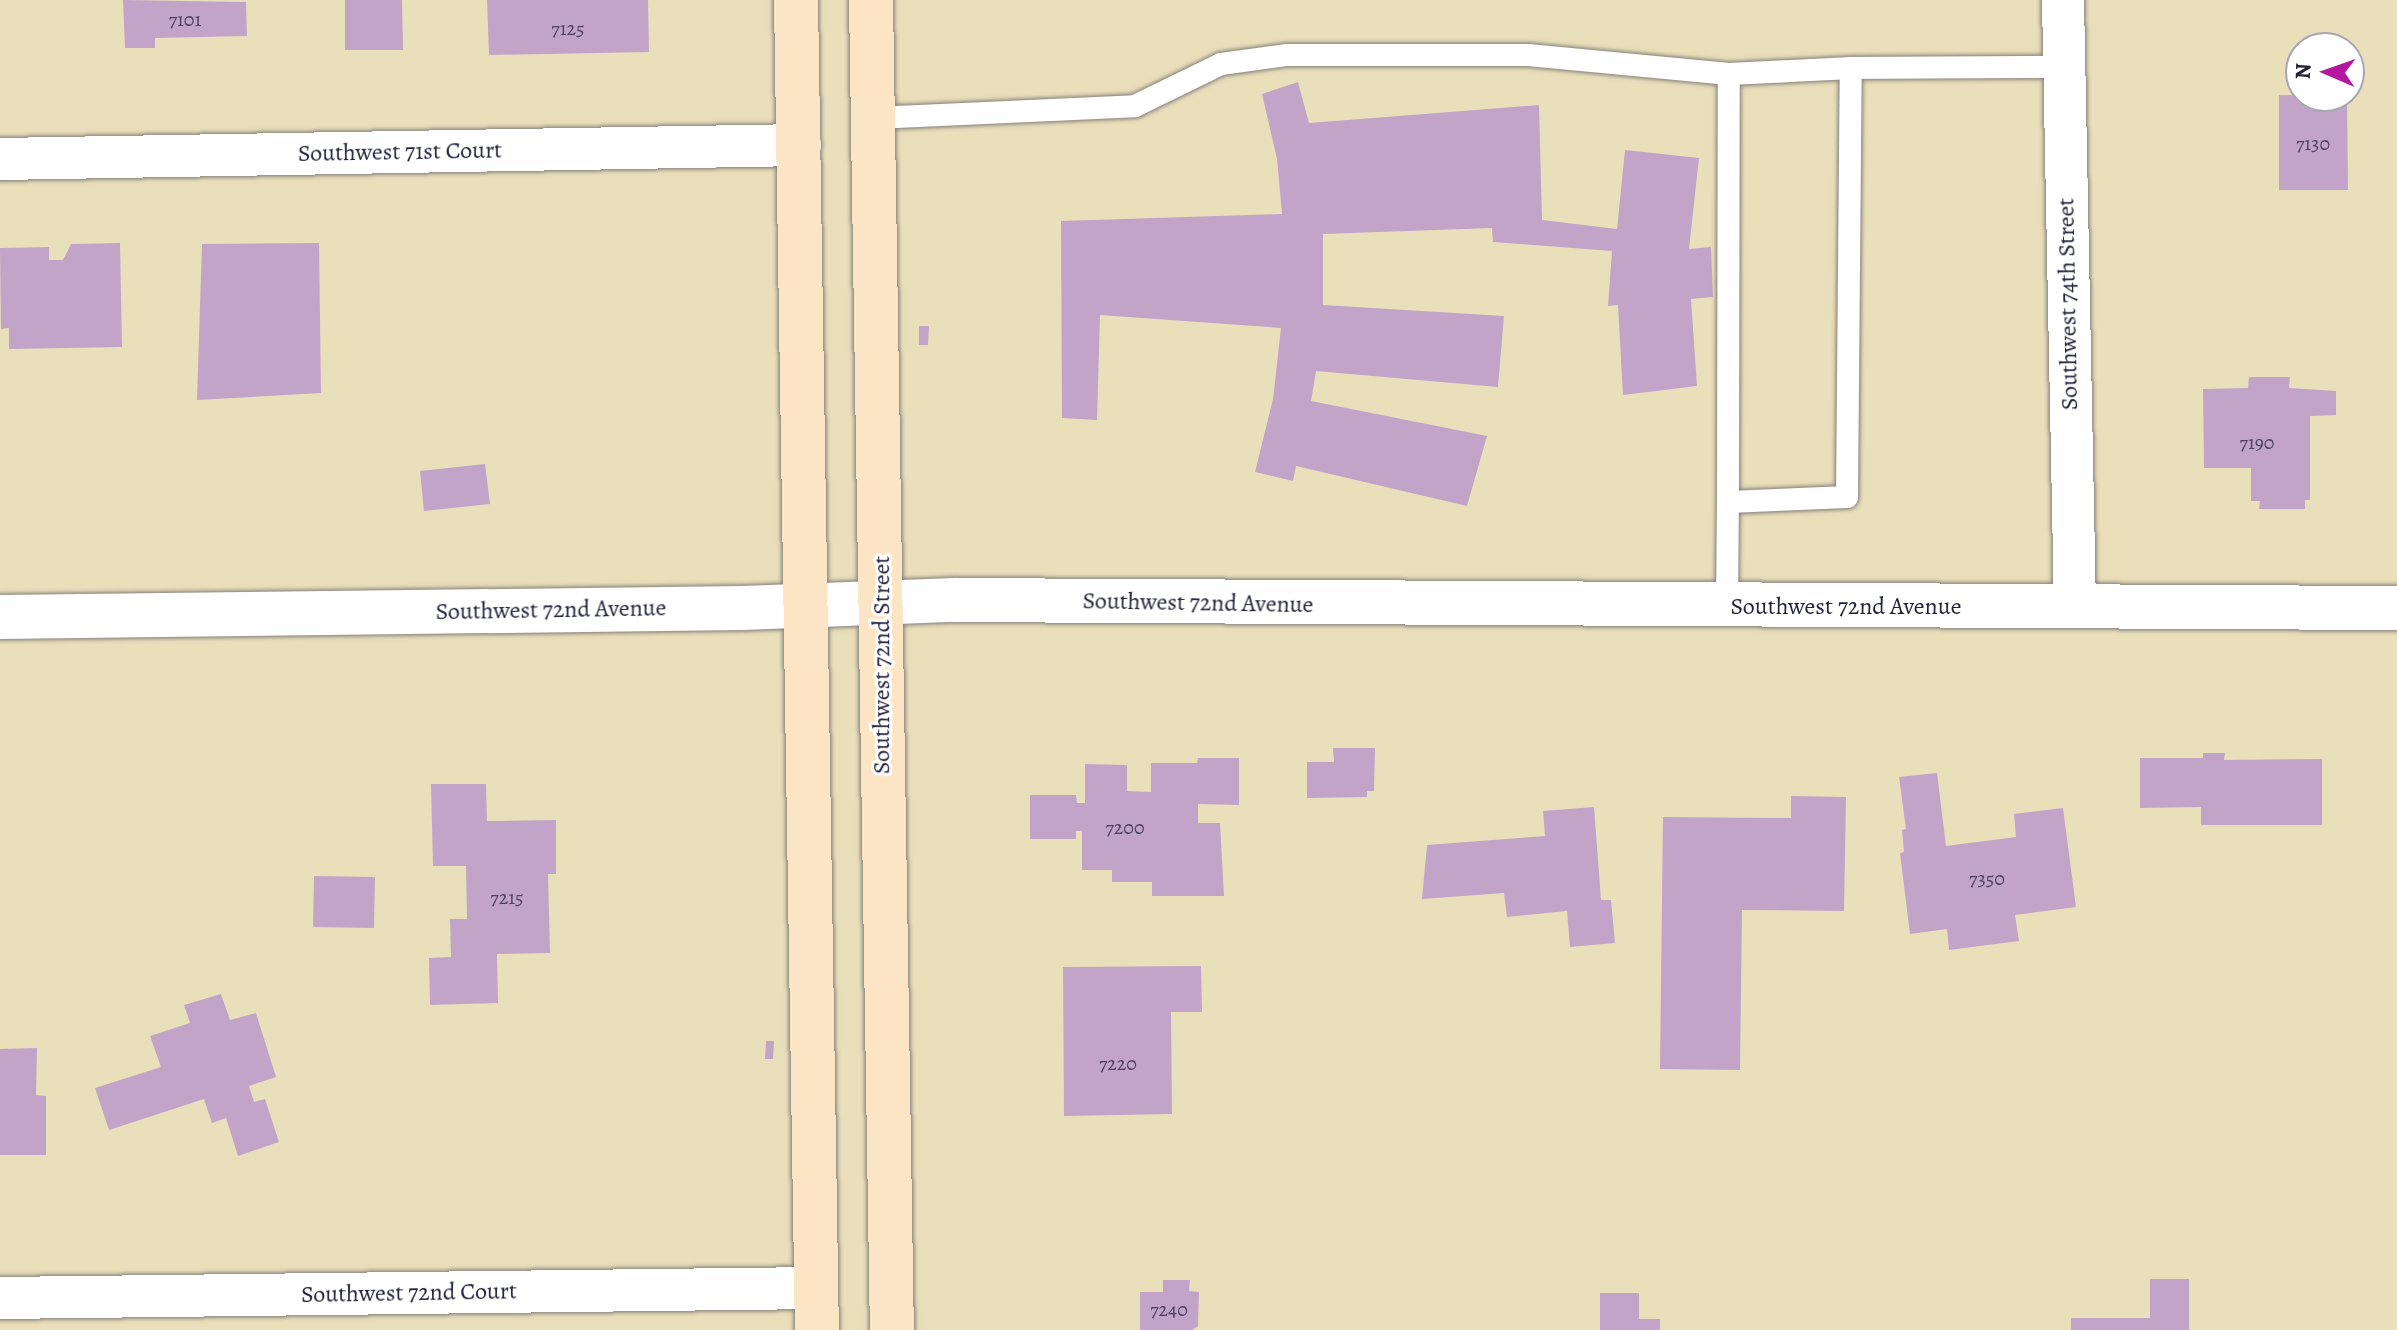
<!DOCTYPE html>
<style>
body{margin:0}
#map{position:relative;width:2397px;height:1330px;overflow:hidden;background:#eadfbb;font-family:Alegreya,serif}
div>[style]{position:absolute}
[style*='--x']{left:calc(var(--x)*1px);top:calc(var(--y)*1px);width:calc(var(--w)*1px);rotate:calc(var(--a)*1deg)}
.building>*{inset:0;background:#c3a4c9}
.roads{filter:drop-shadow(0 0 2px #86807b) drop-shadow(0 0 2px #86807b)}
.service>*{height:22px;margin:-11px;padding:0 11px;transform-origin:11px;border-radius:11px;background:#fff}
.minor>*{height:42px;margin:-21px;padding:0 21px;transform-origin:21px;border-radius:21px;background:#fff}
.tertiary>*{height:44px;margin:-22px;padding:0 22px;transform-origin:22px;border-radius:22px;background:#fff}
.secondary>*{height:44px;margin:-22px;padding:0 22px;transform-origin:22px;border-radius:22px;background:#fce5c4}
span{translate:-50% -50%;white-space:nowrap;text-align:center;line-height:1.15;-webkit-text-stroke:6px #fff;paint-order:stroke}
.number-label{font-size:20px;color:#4a425e}
.number-label span{-webkit-text-stroke-width:0}
.street-label{font-size:24px;color:#22223b}
.north{position:absolute;left:2285px;top:32px;width:80px;height:80px;box-sizing:border-box;background:#fff;border:2px solid #a7a7b1;border-radius:50%;rotate:272deg;font-size:22px;font-weight:700;line-height:32px;text-align:center;color:#22223b}
.north::after{content:'';display:block;margin:auto;width:28px;height:36px;background:#b5179e;clip-path:polygon(50% 0,100% 100%,50% 72%,0 100%)}
</style>
<div id="map">
<div class="building">
<i style="clip-path:polygon(123px 0,246px 2px,247px 36px,155px 38px,155px 48px,125px 48px)"></i>
<i style="clip-path:polygon(345px 0,402px 0,403px 50px,345px 50px)"></i>
<i style="clip-path:polygon(487px 0,648px 0,649px 52px,489px 55px)"></i>
<i style="clip-path:polygon(1298px 82px,1309px 123px,1539px 105px,1542px 220px,1617px 229px,1625px 150px,1699px 158px,1689px 249px,1711px 247px,1713px 297px,1691px 299px,1697px 386px,1623px 395px,1618px 305px,1608px 306px,1612px 251px,1493px 242px,1492px 228px,1323px 234px,1323px 305px,1504px 316px,1498px 387px,1316px 371px,1311px 401px,1487px 436px,1467px 506px,1296px 466px,1293px 481px,1255px 472px,1273px 399px,1281px 328px,1100px 315px,1097px 420px,1062px 418px,1061px 221px,1282px 214px,1277px 159px,1262px 94px)"></i>
<i style="clip-path:polygon(2279px 95px,2347px 96px,2348px 190px,2279px 190px)"></i>
<i style="clip-path:polygon(120px 243px,122px 347px,9px 349px,9px 328px,1px 329px,0 248px,49px 247px,49px 260px,63px 260px,71px 244px)"></i>
<i style="clip-path:polygon(319px 243px,321px 393px,197px 400px,202px 244px)"></i>
<i style="clip-path:polygon(919px 326px,929px 326px,928px 345px,919px 345px)"></i>
<i style="clip-path:polygon(2249px 377px,2290px 377px,2289px 388px,2336px 391px,2336px 415px,2310px 416px,2310px 500px,2305px 500px,2305px 509px,2259px 509px,2260px 501px,2251px 501px,2251px 468px,2204px 468px,2203px 389px,2248px 388px)"></i>
<i style="clip-path:polygon(485px 464px,490px 504px,424px 511px,420px 471px)"></i>
<i style="clip-path:polygon(1333px 748px,1375px 748px,1374px 791px,1367px 791px,1367px 797px,1307px 798px,1307px 762px,1334px 762px)"></i>
<i style="clip-path:polygon(2203px 753px,2225px 753px,2224px 760px,2322px 759px,2322px 825px,2201px 825px,2201px 807px,2140px 808px,2140px 758px,2203px 758px)"></i>
<i style="clip-path:polygon(1198px 758px,1239px 758px,1239px 805px,1198px 804px,1198px 823px,1220px 823px,1224px 896px,1152px 896px,1152px 882px,1112px 882px,1112px 870px,1082px 870px,1082px 831px,1076px 831px,1076px 839px,1030px 839px,1030px 795px,1076px 795px,1077px 803px,1085px 803px,1085px 764px,1127px 765px,1127px 791px,1151px 792px,1151px 763px,1197px 763px)"></i>
<i style="clip-path:polygon(1937px 773px,1946px 846px,2016px 837px,2014px 814px,2063px 808px,2076px 907px,2015px 915px,2019px 941px,1949px 950px,1947px 929px,1910px 934px,1900px 853px,1904px 852px,1902px 830px,1906px 829px,1899px 777px)"></i>
<i style="clip-path:polygon(431px 784px,486px 784px,487px 821px,556px 820px,556px 874px,548px 874px,550px 953px,497px 954px,498px 1003px,430px 1005px,429px 958px,451px 957px,450px 919px,467px 919px,466px 866px,433px 866px)"></i>
<i style="clip-path:polygon(1791px 796px,1846px 797px,1844px 911px,1742px 910px,1740px 1070px,1660px 1069px,1663px 817px,1791px 818px)"></i>
<i style="clip-path:polygon(1594px 807px,1601px 900px,1611px 900px,1615px 943px,1570px 947px,1567px 911px,1507px 917px,1504px 893px,1422px 899px,1427px 845px,1545px 836px,1543px 811px)"></i>
<i style="clip-path:polygon(314px 876px,375px 877px,374px 928px,313px 927px)"></i>
<i style="clip-path:polygon(1201px 966px,1202px 1012px,1171px 1012px,1172px 1114px,1064px 1116px,1063px 967px)"></i>
<i style="clip-path:polygon(221px 994px,230px 1020px,256px 1013px,276px 1077px,249px 1086px,254px 1102px,265px 1099px,279px 1142px,238px 1156px,226px 1118px,212px 1123px,204px 1099px,109px 1130px,95px 1088px,161px 1067px,150px 1036px,190px 1023px,184px 1005px)"></i>
<i style="clip-path:polygon(766px 1041px,774px 1041px,773px 1059px,765px 1059px)"></i>
<i style="clip-path:polygon(37px 1048px,36px 1095px,46px 1096px,46px 1155px,0 1155px,0 1049px)"></i>
<i style="clip-path:polygon(2150px 1279px,2189px 1279px,2189px 1330px,2071px 1330px,2071px 1318px,2150px 1318px)"></i>
<i style="clip-path:polygon(1163px 1280px,1190px 1280px,1189px 1291px,1199px 1292px,1198px 1326px,1192px 1330px,1140px 1330px,1140px 1292px,1163px 1292px)"></i>
<i style="clip-path:polygon(1600px 1293px,1639px 1293px,1639px 1319px,1660px 1319px,1660px 1330px,1600px 1330px)"></i>
</div>
<div class="roads">
<div class="service">
<i style="--x:874;--y:118;--w:261;--a:-2.6"></i>
<i style="--x:1135;--y:106;--w:96;--a:-26"></i>
<i style="--x:1221;--y:64;--w:67;--a:-7.8"></i>
<i style="--x:1287;--y:55;--w:241;--a:0"></i>
<i style="--x:1528;--y:55;--w:202;--a:5.4"></i>
<i style="--x:1729;--y:74;--w:122;--a:-2.8"></i>
<i style="--x:1728;--y:502;--w:428;--a:-89.9"></i>
<i style="--x:1727;--y:608;--w:106;--a:-89.5"></i>
<i style="--x:1728;--y:502;--w:119;--a:-2.4"></i>
<i style="--x:1847;--y:497;--w:429;--a:-89.5"></i>
<i style="--x:1851;--y:68;--w:213;--a:-0.3"></i>
</div>
<div class="minor">
<i style="--x:2063;--y:0;--w:607;--a:88.87"></i>
<i style="--x:0;--y:159;--w:800;--a:-1"></i>
<i style="--x:0;--y:1298;--w:817;--a:-0.7"></i>
</div>
<div class="tertiary">
<i style="--x:0;--y:617;--w:743;--a:-0.69"></i>
<i style="--x:743;--y:608;--w:212;--a:-2.2"></i>
<i style="--x:955;--y:600;--w:1442;--a:0.32"></i>
</div>
<div class="secondary">
<i style="--x:796;--y:0;--w:1330;--a:89.1"></i>
<i style="--x:871;--y:0;--w:1330;--a:89.1"></i>
</div>
</div>
<div class="number-label">
<span style="left:185px;top:19px">7101</span>
<span style="left:568px;top:28px">7125</span>
<span style="left:2313px;top:143px">7130</span>
<span style="left:2257px;top:442px">7190</span>
<span style="left:1125px;top:827px">7200</span>
<span style="left:1987px;top:878px">7350</span>
<span style="left:507px;top:897px">7215</span>
<span style="left:1118px;top:1063px">7220</span>
<span style="left:1169px;top:1309px">7240</span>
</div>
<div class="street-label">
<span style="left:400px;top:152px;rotate:-1deg">Southwest 71st Court</span>
<span style="left:2068px;top:304px;rotate:-91deg">Southwest 74th Street</span>
<span style="left:1198px;top:603px;rotate:1deg">Southwest 72nd Avenue</span>
<span style="left:1846px;top:607px">Southwest 72nd Avenue</span>
<span style="left:551px;top:610px;rotate:-1deg">Southwest 72nd Avenue</span>
<span style="left:882px;top:665px;rotate:-90deg">Southwest 72nd Street</span>
<span style="left:409px;top:1293px;rotate:-1deg">Southwest 72nd Court</span>
</div>
<div class="north">N</div>
</div>
